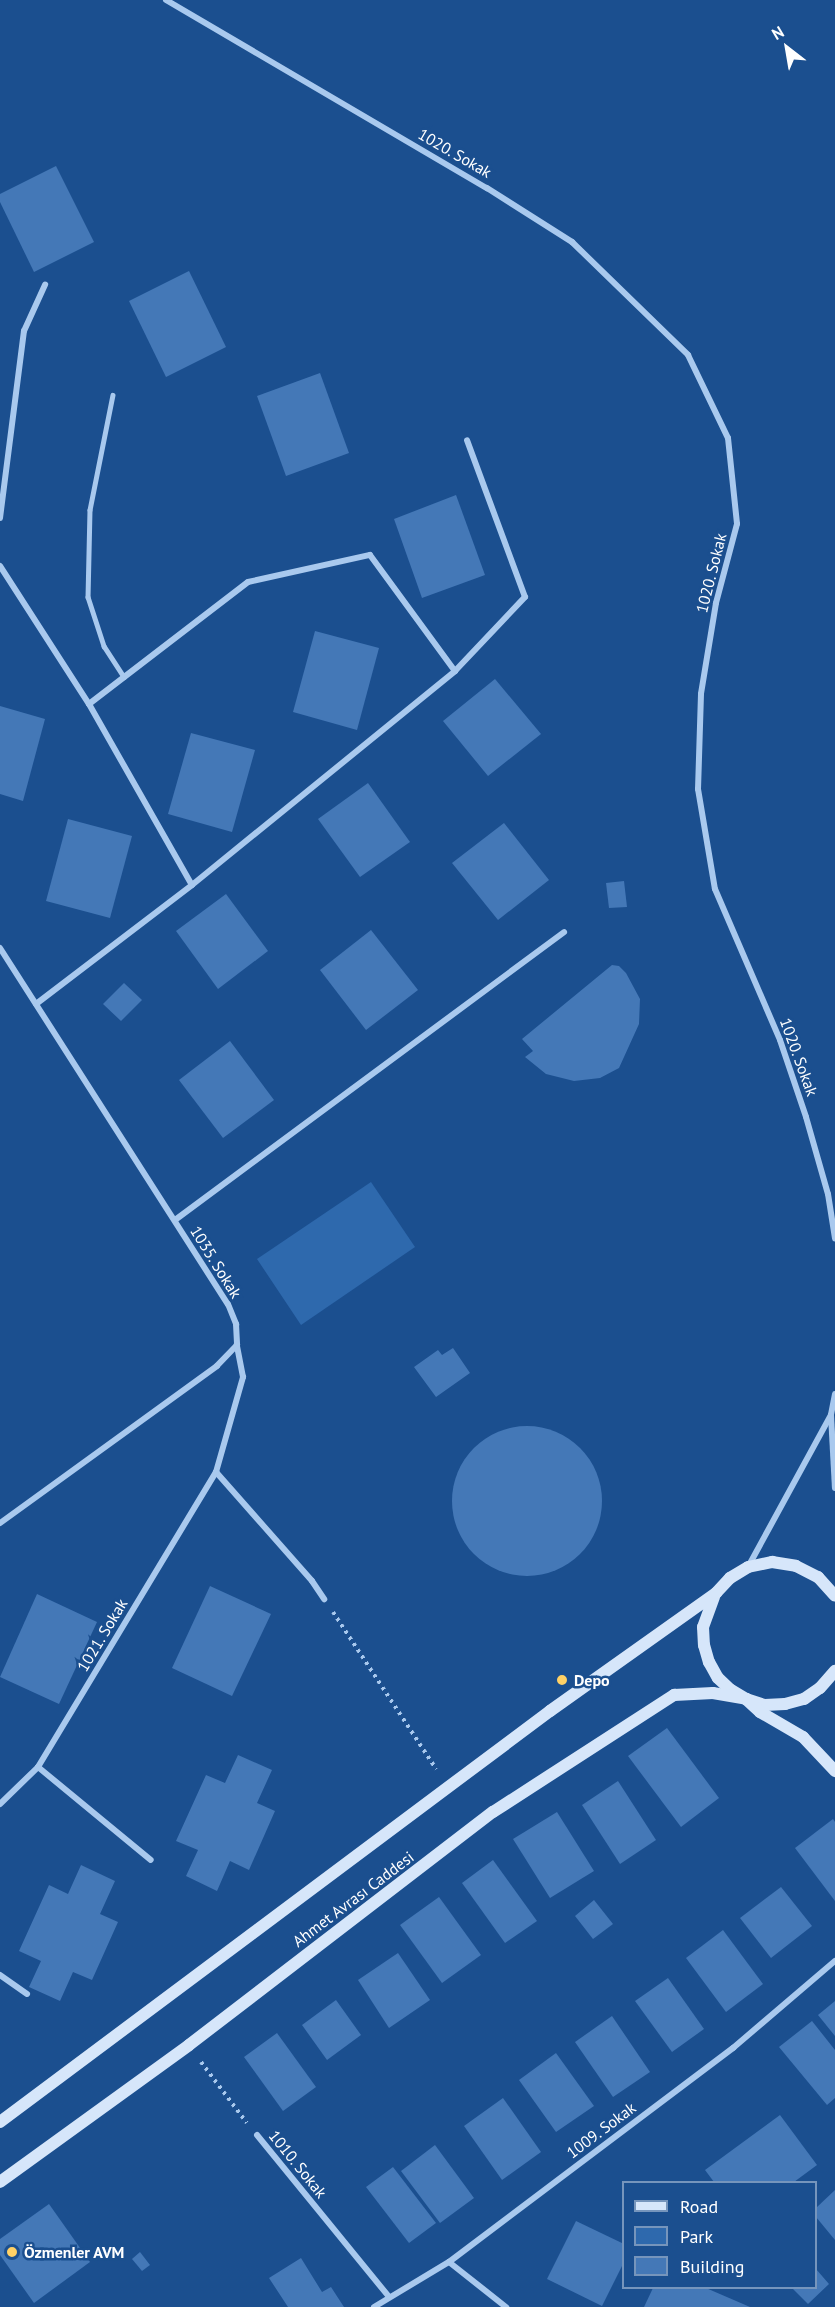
<!DOCTYPE html>
<meta charset="utf-8">
<style>
body{margin:0}
#map{position:relative;width:835px;height:2307px;overflow:hidden;background:#1b4f8f;font-family:"PT Sans",sans-serif}
div>[style]{position:absolute}
[style*='--x']{left:calc(var(--x)*1px);top:calc(var(--y)*1px);width:calc(var(--w)*1px);rotate:calc(var(--a)*1deg)}
.green>*{inset:0;background:#2e69ad}
.building>*{inset:0;background:#4478b7}
.round{border-radius:50%}
.path>*{height:4px;margin-top:-2px;transform-origin:0;background:repeating-linear-gradient(90deg,#a9c9ee 0 3px,transparent 0 7.5px)}
.lane>*{height:4.5px;margin:-2.25px;padding:0 2.25px;transform-origin:2.25px;border-radius:2.25px;background:#a9c9ee}
.street>*{height:6px;margin:-3px;padding:0 3px;transform-origin:3px;border-radius:3px;background:#a9c9ee}
.secondary>*{height:12px;margin:-6px;padding:0 6px;transform-origin:6px;border-radius:6px;background:#d6e6fa}
.dots>*{width:16px;height:16px;translate:-50% -50%;box-sizing:border-box;border:3px solid #1b4f8f;border-radius:50%}
span{translate:-50% -50%;white-space:nowrap;text-align:center;line-height:1.15;-webkit-text-stroke:5px #1b4f8f;paint-order:stroke}
.street-label{font-size:16px;color:#fff}
.poi-label{font-size:16px;color:#fff;font-weight:700}
.left{translate:0 -50%;text-align:left}
.legend{position:absolute;left:622px;top:2181px;width:195px;height:108px;box-sizing:border-box;background:#1b4f8f;border:2px solid #7695bc;margin:0;padding:8px 10px;list-style:none;font-size:18px;color:#fff}
.legend li{display:flex;align-items:center;gap:12px;height:30px}
.legend b{width:30px;border:2px solid #7695bc}
.north{position:absolute;left:757px;top:18px;width:60px;height:60px;-webkit-text-stroke:4px #1b4f8f;paint-order:stroke;rotate:329deg;font-size:16px;font-weight:700;line-height:24px;text-align:center;color:#fff}
.north::after{content:'';display:block;margin:auto;width:21px;height:27px;background:#fff;clip-path:polygon(50% 0,100% 100%,50% 72%,0 100%)}
</style>
<div id="map">
<div class="green">
<i style="clip-path:polygon(371px 1182px,415px 1247px,301px 1325px,257px 1259px)"></i>
</div>
<div class="building">
<i style="clip-path:polygon(56px 166px,94px 242px,34px 272px,0 202px,0 194px)"></i>
<i style="clip-path:polygon(189px 271px,226px 347px,166px 377px,129px 301px)"></i>
<i style="clip-path:polygon(320px 373px,349px 453px,286px 476px,257px 396px)"></i>
<i style="clip-path:polygon(456px 495px,485px 575px,422px 598px,394px 519px)"></i>
<i style="clip-path:polygon(315px 631px,379px 648px,357px 730px,293px 712px)"></i>
<i style="clip-path:polygon(495px 679px,541px 734px,488px 776px,443px 721px)"></i>
<i style="clip-path:polygon(0 706px,45px 719px,23px 801px,0 794px)"></i>
<i style="clip-path:polygon(191px 733px,255px 750px,232px 832px,168px 814px)"></i>
<i style="clip-path:polygon(368px 783px,410px 842px,360px 877px,318px 819px)"></i>
<i style="clip-path:polygon(68px 819px,132px 836px,110px 918px,46px 901px)"></i>
<i style="clip-path:polygon(504px 823px,549px 880px,498px 920px,452px 863px)"></i>
<i style="clip-path:polygon(624px 881px,627px 907px,609px 908px,606px 883px)"></i>
<i style="clip-path:polygon(226px 894px,268px 951px,218px 989px,176px 931px)"></i>
<i style="clip-path:polygon(371px 930px,418px 990px,366px 1030px,320px 970px)"></i>
<i style="clip-path:polygon(612px 965px,619px 966px,626px 973px,640px 999px,639px 1024px,619px 1068px,600px 1078px,574px 1081px,546px 1074px,525px 1057px,533px 1051px,522px 1039px)"></i>
<i style="clip-path:polygon(124px 983px,142px 1000px,121px 1021px,103px 1004px)"></i>
<i style="clip-path:polygon(230px 1041px,274px 1100px,223px 1138px,179px 1080px)"></i>
<i style="clip-path:polygon(453px 1348px,470px 1373px,436px 1397px,414px 1367px,438px 1350px,442px 1355px)"></i>
<i class="round" style="left:452px;top:1426px;width:150px;height:150px"></i>
<i style="clip-path:polygon(210px 1586px,271px 1614px,232px 1696px,172px 1668px)"></i>
<i style="clip-path:polygon(37px 1594px,97px 1622px,59px 1704px,0 1677px)"></i>
<i style="clip-path:polygon(667px 1728px,719px 1798px,681px 1827px,628px 1756px)"></i>
<i style="clip-path:polygon(238px 1755px,272px 1770px,257px 1803px,275px 1811px,249px 1870px,230px 1861px,217px 1891px,186px 1876px,198px 1850px,176px 1841px,206px 1775px,225px 1783px)"></i>
<i style="clip-path:polygon(618px 1781px,656px 1840px,620px 1864px,582px 1805px)"></i>
<i style="clip-path:polygon(557px 1812px,594px 1871px,550px 1898px,513px 1839px)"></i>
<i style="clip-path:polygon(833px 1819px,835px 1822px,835px 1901px,795px 1848px)"></i>
<i style="clip-path:polygon(493px 1860px,537px 1921px,505px 1943px,462px 1883px)"></i>
<i style="clip-path:polygon(81px 1865px,115px 1881px,100px 1914px,118px 1922px,92px 1980px,73px 1972px,60px 2001px,29px 1987px,41px 1961px,19px 1951px,49px 1885px,68px 1894px)"></i>
<i style="clip-path:polygon(781px 1887px,812px 1926px,771px 1958px,740px 1918px)"></i>
<i style="clip-path:polygon(439px 1897px,481px 1955px,442px 1983px,400px 1925px)"></i>
<i style="clip-path:polygon(594px 1900px,613px 1924px,593px 1939px,575px 1916px)"></i>
<i style="clip-path:polygon(723px 1930px,763px 1984px,726px 2012px,686px 1958px)"></i>
<i style="clip-path:polygon(398px 1953px,430px 2000px,389px 2028px,358px 1980px)"></i>
<i style="clip-path:polygon(668px 1978px,704px 2029px,672px 2052px,635px 2001px)"></i>
<i style="clip-path:polygon(336px 2000px,361px 2035px,327px 2060px,302px 2025px)"></i>
<i style="clip-path:polygon(835px 2001px,835px 2036px,818px 2015px)"></i>
<i style="clip-path:polygon(612px 2016px,650px 2072px,613px 2097px,575px 2042px)"></i>
<i style="clip-path:polygon(812px 2021px,835px 2050px,835px 2098px,827px 2105px,779px 2047px)"></i>
<i style="clip-path:polygon(277px 2033px,316px 2087px,283px 2111px,244px 2057px)"></i>
<i style="clip-path:polygon(556px 2053px,594px 2106px,556px 2132px,519px 2080px)"></i>
<i style="clip-path:polygon(503px 2098px,541px 2152px,502px 2180px,464px 2126px)"></i>
<i style="clip-path:polygon(780px 2115px,817px 2165px,794px 2182px,714px 2182px,705px 2170px)"></i>
<i style="clip-path:polygon(435px 2145px,474px 2198px,440px 2223px,401px 2171px)"></i>
<i style="clip-path:polygon(393px 2167px,436px 2223px,409px 2243px,366px 2187px)"></i>
<i style="clip-path:polygon(835px 2190px,835px 2240px,816px 2217px,816px 2208px)"></i>
<i style="clip-path:polygon(49px 2204px,90px 2262px,34px 2303px,0 2255px,0 2239px)"></i>
<i style="clip-path:polygon(576px 2221px,624px 2244px,624px 2262px,602px 2306px,547px 2279px)"></i>
<i style="clip-path:polygon(140px 2252px,150px 2265px,142px 2271px,132px 2259px)"></i>
<i style="clip-path:polygon(301px 2258px,322px 2292px,331px 2287px,344px 2307px,288px 2307px,269px 2278px)"></i>
<i style="clip-path:polygon(816px 2269px,829px 2284px,808px 2304px,792px 2288px,816px 2288px)"></i>
<i style="clip-path:polygon(653px 2288px,706px 2288px,750px 2307px,644px 2307px)"></i>
</div>
<div class="path">
<i style="--x:333;--y:1612;--w:188;--a:56.7"></i>
<i style="--x:201;--y:2062;--w:76;--a:53"></i>
</div>
<div class="lane">
<i style="--x:113;--y:395;--w:117;--a:101.3"></i>
<i style="--x:90;--y:510;--w:87;--a:91.3"></i>
<i style="--x:88;--y:597;--w:52;--a:71.9"></i>
<i style="--x:104;--y:646;--w:37;--a:57"></i>
</div>
<div class="street">
<i style="--x:166;--y:0;--w:372;--a:30.4"></i>
<i style="--x:487;--y:188;--w:101;--a:32.4"></i>
<i style="--x:572;--y:242;--w:162;--a:44.2"></i>
<i style="--x:688;--y:355;--w:92;--a:64.3"></i>
<i style="--x:728;--y:438;--w:86;--a:84"></i>
<i style="--x:737;--y:524;--w:82;--a:104.9"></i>
<i style="--x:716;--y:603;--w:92;--a:99.4"></i>
<i style="--x:701;--y:694;--w:95;--a:91.8"></i>
<i style="--x:698;--y:789;--w:101;--a:80.4"></i>
<i style="--x:715;--y:889;--w:164;--a:66.7"></i>
<i style="--x:780;--y:1040;--w:81;--a:71.3"></i>
<i style="--x:806;--y:1117;--w:80;--a:74.1"></i>
<i style="--x:828;--y:1194;--w:45;--a:81"></i>
<i style="--x:0;--y:518;--w:189;--a:-82.7"></i>
<i style="--x:24;--y:331;--w:51;--a:-65.5"></i>
<i style="--x:0;--y:566;--w:164;--a:57.2"></i>
<i style="--x:89;--y:704;--w:208;--a:60.4"></i>
<i style="--x:89;--y:704;--w:200;--a:-37.5"></i>
<i style="--x:248;--y:582;--w:125;--a:-12.5"></i>
<i style="--x:370;--y:555;--w:144;--a:53.8"></i>
<i style="--x:0;--y:948;--w:423;--a:57.4"></i>
<i style="--x:228;--y:1304;--w:22;--a:68"></i>
<i style="--x:236;--y:1324;--w:21;--a:87"></i>
<i style="--x:237;--y:1345;--w:29;--a:134"></i>
<i style="--x:217;--y:1366;--w:268;--a:144.1"></i>
<i style="--x:36;--y:1004;--w:196;--a:-37.3"></i>
<i style="--x:192;--y:885;--w:339;--a:-39.1"></i>
<i style="--x:455;--y:671;--w:102;--a:-46.6"></i>
<i style="--x:525;--y:597;--w:167;--a:-110.3"></i>
<i style="--x:175;--y:1220;--w:484;--a:-36.5"></i>
<i style="--x:835;--y:1394;--w:21;--a:101"></i>
<i style="--x:831;--y:1415;--w:73;--a:86.9"></i>
<i style="--x:216;--y:1472;--w:145;--a:48.6"></i>
<i style="--x:312;--y:1581;--w:22;--a:56"></i>
<i style="--x:748;--y:1567;--w:173;--a:-61.4"></i>
<i style="--x:38;--y:1767;--w:146;--a:39.5"></i>
<i style="--x:0;--y:1804;--w:53;--a:-44.2"></i>
<i style="--x:38;--y:1767;--w:345;--a:-58.9"></i>
<i style="--x:216;--y:1472;--w:99;--a:-74.1"></i>
<i style="--x:243;--y:1377;--w:33;--a:-101"></i>
<i style="--x:0;--y:1975;--w:33;--a:35"></i>
<i style="--x:257;--y:2135;--w:209;--a:50.8"></i>
<i style="--x:449;--y:2262;--w:73;--a:38.3"></i>
<i style="--x:374;--y:2307;--w:87;--a:-31"></i>
<i style="--x:449;--y:2262;--w:356;--a:-37"></i>
<i style="--x:733;--y:2048;--w:134;--a:-40.5"></i>
</div>
<div class="secondary">
<i style="--x:714;--y:1597;--w:32;--a:110"></i>
<i style="--x:703;--y:1627;--w:18;--a:87"></i>
<i style="--x:704;--y:1645;--w:18;--a:74"></i>
<i style="--x:709;--y:1662;--w:18;--a:61"></i>
<i style="--x:718;--y:1678;--w:18;--a:43"></i>
<i style="--x:731;--y:1690;--w:17;--a:31"></i>
<i style="--x:746;--y:1699;--w:20;--a:18"></i>
<i style="--x:765;--y:1705;--w:20;--a:-3"></i>
<i style="--x:785;--y:1704;--w:20;--a:-15"></i>
<i style="--x:804;--y:1699;--w:19;--a:-35"></i>
<i style="--x:820;--y:1688;--w:23;--a:-49"></i>
<i style="--x:0;--y:2122;--w:687;--a:-36.77"></i>
<i style="--x:550;--y:1711;--w:204;--a:-35.4"></i>
<i style="--x:716;--y:1593;--w:21;--a:-47"></i>
<i style="--x:730;--y:1578;--w:21;--a:-31"></i>
<i style="--x:748;--y:1567;--w:25;--a:-12"></i>
<i style="--x:772;--y:1562;--w:24;--a:9"></i>
<i style="--x:796;--y:1566;--w:25;--a:27"></i>
<i style="--x:818;--y:1577;--w:25;--a:48"></i>
<i style="--x:0;--y:2182;--w:233;--a:-35.9"></i>
<i style="--x:189;--y:2045;--w:383;--a:-37.5"></i>
<i style="--x:493;--y:1812;--w:216;--a:-32.9"></i>
<i style="--x:674;--y:1695;--w:39;--a:-3"></i>
<i style="--x:713;--y:1693;--w:34;--a:10"></i>
<i style="--x:746;--y:1699;--w:19;--a:43"></i>
<i style="--x:760;--y:1712;--w:50;--a:30.2"></i>
<i style="--x:803;--y:1737;--w:47;--a:46.7"></i>
</div>
<div class="dots">
<i style="left:562px;top:1680px;background:#ffd166"></i>
<i style="left:12px;top:2252px;background:#ffd166"></i>
</div>
<div class="street-label">
<span style="left:455px;top:153px;rotate:30deg">1020. Sokak</span>
<span style="left:711px;top:573px;rotate:-76deg">1020. Sokak</span>
<span style="left:799px;top:1057px;rotate:70deg">1020. Sokak</span>
<span style="left:216px;top:1262px;rotate:58deg">1035. Sokak</span>
<span style="left:102px;top:1635px;rotate:-59deg">1021. Sokak</span>
<span style="left:353px;top:1899px;rotate:-37deg">Ahmet Avrası Caddesi</span>
<span style="left:601px;top:2130px;rotate:-37deg">1009. Sokak</span>
<span style="left:298px;top:2164px;rotate:51deg">1010. Sokak</span>
</div>
<div class="poi-label">
<span class="left" style="left:574px;top:1680px">Depo</span>
<span class="left" style="left:24px;top:2252px">Özmenler AVM</span>
</div>
<ul class="legend">
<li><b style="height:8px;background:#d6e6fa"></b>Road</li>
<li><b style="height:16px;background:#2e69ad"></b>Park</li>
<li><b style="height:16px;background:#4478b7"></b>Building</li>
</ul>
<div class="north">N</div>
</div>
